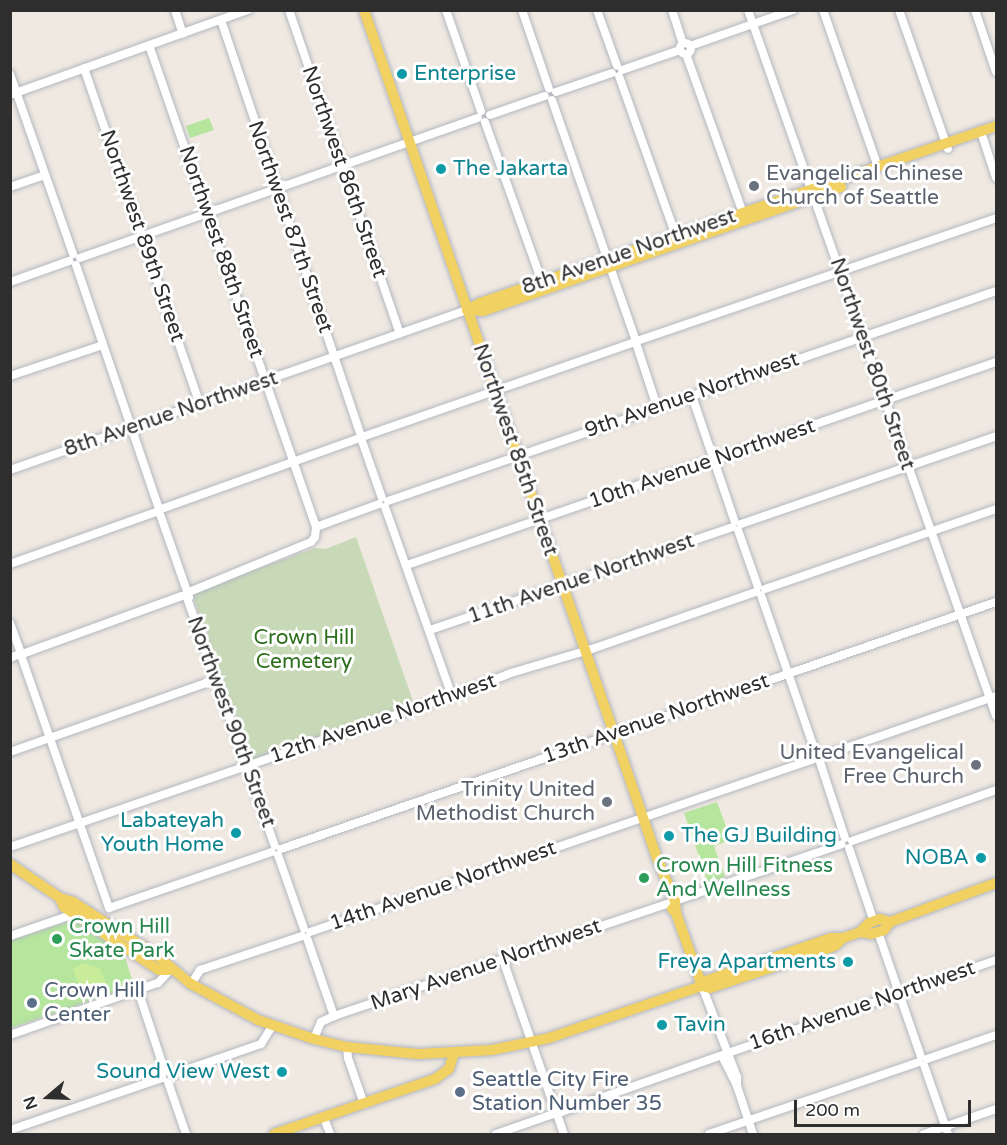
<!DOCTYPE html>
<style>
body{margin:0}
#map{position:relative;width:1007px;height:1145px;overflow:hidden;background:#efe9e1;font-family:"Varela Round",sans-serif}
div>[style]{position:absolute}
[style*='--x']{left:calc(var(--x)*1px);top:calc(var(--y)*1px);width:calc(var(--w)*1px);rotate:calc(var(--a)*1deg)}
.green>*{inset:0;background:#b6e59e}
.cemetery>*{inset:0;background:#c8d9b8}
.pitch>*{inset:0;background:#c9ec9a}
.roads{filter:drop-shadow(0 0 2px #b4b7c1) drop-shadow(0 0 2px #b4b7c1)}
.minor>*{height:8px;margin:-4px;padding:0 4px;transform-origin:4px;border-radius:4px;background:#fff}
.minor>.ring{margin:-4px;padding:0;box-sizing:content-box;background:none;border:8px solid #fff;border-radius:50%}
.major>*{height:10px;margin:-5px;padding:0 5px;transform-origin:5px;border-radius:5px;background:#f2d163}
.dots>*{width:16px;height:16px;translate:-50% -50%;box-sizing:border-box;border:3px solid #fff;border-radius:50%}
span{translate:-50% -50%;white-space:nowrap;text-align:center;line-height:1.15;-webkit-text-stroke:6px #fff;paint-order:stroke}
.culture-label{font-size:21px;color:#0d838f}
.left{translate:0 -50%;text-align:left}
.right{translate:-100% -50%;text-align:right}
.street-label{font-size:21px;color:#2e2e2e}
.worship-label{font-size:21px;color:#5b616d}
.park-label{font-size:21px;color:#2c6e1b}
.leisure-label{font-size:21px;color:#27864d}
.service-label{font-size:21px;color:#4e5e75}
.frame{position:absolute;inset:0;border:12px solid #2e2e2e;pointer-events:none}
.north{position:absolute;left:18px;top:1067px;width:60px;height:60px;-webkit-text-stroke:4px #fff;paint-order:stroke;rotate:251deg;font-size:16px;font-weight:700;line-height:24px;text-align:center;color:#2e2e2e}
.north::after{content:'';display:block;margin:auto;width:21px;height:27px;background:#2e2e2e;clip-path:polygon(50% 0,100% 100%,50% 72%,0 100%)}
.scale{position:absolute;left:794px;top:1100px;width:177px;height:27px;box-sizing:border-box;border:3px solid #2e2e2e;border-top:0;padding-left:8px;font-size:18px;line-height:21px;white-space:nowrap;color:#2e2e2e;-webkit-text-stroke:4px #fff;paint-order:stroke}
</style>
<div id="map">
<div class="green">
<i style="clip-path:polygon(209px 118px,214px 130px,190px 138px,186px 126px)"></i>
<i style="clip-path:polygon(717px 802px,731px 840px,714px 846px,725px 877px,708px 883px,684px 813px)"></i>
<i style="clip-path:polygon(73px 920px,124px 954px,134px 986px,11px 1028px,10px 941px)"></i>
</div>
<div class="cemetery">
<i style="clip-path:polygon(356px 537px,414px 704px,251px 760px,192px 593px,315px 548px,326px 549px)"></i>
</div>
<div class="pitch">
<i style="clip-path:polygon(83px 963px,100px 968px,106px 984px,84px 992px,81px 990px,73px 969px)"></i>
</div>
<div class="roads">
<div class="minor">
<i style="--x:175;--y:10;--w:25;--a:72"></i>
<i style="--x:289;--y:10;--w:342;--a:71.1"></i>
<i style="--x:446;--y:10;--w:107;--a:70.9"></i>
<i style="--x:522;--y:10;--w:83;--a:71.1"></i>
<i style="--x:597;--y:10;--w:59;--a:70.3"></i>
<i style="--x:672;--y:10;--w:35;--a:72"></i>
<i style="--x:748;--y:10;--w:748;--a:70.64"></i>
<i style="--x:823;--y:10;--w:166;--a:70.7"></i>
<i style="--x:899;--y:10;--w:147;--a:70.6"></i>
<i style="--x:975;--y:10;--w:65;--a:71.3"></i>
<i style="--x:221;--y:20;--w:436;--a:71.4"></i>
<i class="ring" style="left:679.5px;top:42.5px;width:3px;height:3px"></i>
<i style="--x:149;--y:45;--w:510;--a:70.89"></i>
<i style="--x:690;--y:46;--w:109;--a:-19.3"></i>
<i style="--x:686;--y:54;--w:169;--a:70.3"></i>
<i style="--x:84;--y:68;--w:355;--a:71"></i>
<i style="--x:622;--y:70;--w:61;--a:-19"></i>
<i style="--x:10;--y:74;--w:191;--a:70.7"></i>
<i style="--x:619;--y:76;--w:170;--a:70.4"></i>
<i style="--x:556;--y:92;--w:59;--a:-18.7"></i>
<i style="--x:10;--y:95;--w:253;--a:-19.7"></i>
<i style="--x:552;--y:100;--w:252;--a:70.8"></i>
<i style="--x:490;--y:115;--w:58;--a:-19.1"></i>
<i style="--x:485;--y:122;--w:170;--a:70.4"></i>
<i style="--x:981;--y:132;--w:48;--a:71.9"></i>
<i style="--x:10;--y:187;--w:37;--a:-19"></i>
<i style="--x:80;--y:258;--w:422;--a:-19.4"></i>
<i style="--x:76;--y:265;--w:255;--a:71.2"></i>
<i style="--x:10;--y:282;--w:63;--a:-19.6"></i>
<i style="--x:640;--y:340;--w:376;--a:-18.9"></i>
<i style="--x:637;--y:346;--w:64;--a:71.8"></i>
<i style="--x:10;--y:376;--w:98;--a:-18.4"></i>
<i style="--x:692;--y:396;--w:133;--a:71.2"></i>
<i style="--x:365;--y:436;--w:283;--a:-19.2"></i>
<i style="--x:362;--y:441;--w:60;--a:70.7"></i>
<i style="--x:10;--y:470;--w:484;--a:-19.3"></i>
<i style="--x:388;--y:501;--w:643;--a:-19.05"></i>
<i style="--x:385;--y:507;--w:201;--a:70.5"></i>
<i style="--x:164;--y:508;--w:205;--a:-19.7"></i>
<i style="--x:160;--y:514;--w:88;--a:70.7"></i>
<i style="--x:741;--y:524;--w:270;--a:-19"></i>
<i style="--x:738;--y:530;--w:60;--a:70.7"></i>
<i style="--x:10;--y:564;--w:155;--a:-19.6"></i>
<i style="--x:407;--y:565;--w:623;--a:-19.02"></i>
<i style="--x:765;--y:589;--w:244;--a:-19.1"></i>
<i style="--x:189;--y:592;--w:132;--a:-22.3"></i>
<i style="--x:311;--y:542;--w:6;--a:-51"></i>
<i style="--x:315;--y:537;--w:10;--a:-84"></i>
<i style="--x:316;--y:527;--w:67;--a:-20.1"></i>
<i style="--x:761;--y:595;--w:168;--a:70.9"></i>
<i style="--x:187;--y:598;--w:263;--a:70.5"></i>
<i style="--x:10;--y:623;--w:30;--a:70"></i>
<i style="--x:430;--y:630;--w:319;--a:-18.8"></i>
<i style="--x:25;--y:653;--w:167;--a:-20"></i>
<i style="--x:10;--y:658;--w:8;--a:-23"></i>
<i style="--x:22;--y:658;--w:265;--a:70.8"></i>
<i style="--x:10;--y:752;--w:219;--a:-19.4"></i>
<i style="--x:823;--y:756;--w:183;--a:-19.1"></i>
<i style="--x:820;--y:762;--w:80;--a:71.8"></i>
<i style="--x:852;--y:841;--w:153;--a:-19.5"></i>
<i style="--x:10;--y:847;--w:487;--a:-18.9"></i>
<i style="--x:471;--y:689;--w:43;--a:-21.8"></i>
<i style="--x:511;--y:673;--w:84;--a:-16.5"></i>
<i style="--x:592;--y:649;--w:174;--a:-19.2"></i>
<i style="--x:849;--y:848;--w:78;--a:71.3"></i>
<i style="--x:281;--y:849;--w:756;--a:-19.06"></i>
<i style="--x:278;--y:855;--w:78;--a:70.6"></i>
<i style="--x:675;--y:901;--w:176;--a:-18.8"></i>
<i style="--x:109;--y:908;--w:172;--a:-19"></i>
<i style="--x:310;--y:932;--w:533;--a:-18.94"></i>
<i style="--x:878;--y:932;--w:132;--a:71"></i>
<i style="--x:10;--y:936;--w:61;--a:-19"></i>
<i style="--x:68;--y:916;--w:5;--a:-53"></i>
<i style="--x:307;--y:938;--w:83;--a:70.9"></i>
<i style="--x:503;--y:960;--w:158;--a:70.8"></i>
<i style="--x:191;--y:984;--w:17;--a:-57"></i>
<i style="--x:200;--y:970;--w:108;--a:-18.4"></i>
<i style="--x:702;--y:986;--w:97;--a:69"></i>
<i style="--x:737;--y:1077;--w:9;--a:90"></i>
<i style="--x:737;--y:1086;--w:51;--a:71.6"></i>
<i style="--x:138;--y:990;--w:86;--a:71.8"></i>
<i style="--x:10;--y:1035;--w:157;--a:-19.4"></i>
<i style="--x:158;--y:983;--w:18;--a:-47"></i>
<i style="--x:314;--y:1039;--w:18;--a:-68"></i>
<i style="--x:321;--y:1022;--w:14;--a:-25"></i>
<i style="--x:334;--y:1016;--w:354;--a:-18.6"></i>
<i style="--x:347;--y:1047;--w:11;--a:85"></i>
<i style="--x:348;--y:1058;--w:49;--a:70.8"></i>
<i style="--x:728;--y:1053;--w:284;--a:-19.1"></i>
<i style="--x:927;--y:1059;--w:73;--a:-19.2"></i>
<i style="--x:724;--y:1060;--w:29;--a:63"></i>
<i style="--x:924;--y:1065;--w:73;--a:70.8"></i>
<i style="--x:171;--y:1075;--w:95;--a:-19"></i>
<i style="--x:261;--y:1044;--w:22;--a:-58"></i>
<i style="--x:168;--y:1082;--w:55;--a:70.9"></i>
<i style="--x:561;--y:1112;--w:171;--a:-19.5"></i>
<i style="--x:558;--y:1117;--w:18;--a:71"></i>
<i style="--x:324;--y:1118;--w:17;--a:69"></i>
<i style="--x:10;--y:1130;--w:161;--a:-18.9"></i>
<i style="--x:496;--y:1134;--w:60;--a:-19.3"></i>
<i style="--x:709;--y:1134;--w:222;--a:-18.9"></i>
<i style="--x:924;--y:1134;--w:76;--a:-19.1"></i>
</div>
<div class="major">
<i style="--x:364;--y:10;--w:897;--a:70.94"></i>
<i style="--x:657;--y:858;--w:47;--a:67.3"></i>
<i style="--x:675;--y:901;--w:12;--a:85"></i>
<i style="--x:467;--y:310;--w:15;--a:-28"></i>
<i style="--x:480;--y:303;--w:546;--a:-18.93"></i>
<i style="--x:467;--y:310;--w:16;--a:4"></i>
<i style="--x:483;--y:311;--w:379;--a:-19.1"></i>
<i style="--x:10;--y:864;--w:60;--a:34.2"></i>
<i style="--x:60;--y:898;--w:14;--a:17"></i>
<i style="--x:73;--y:902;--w:97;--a:32.4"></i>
<i style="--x:155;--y:954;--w:47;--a:39.8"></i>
<i style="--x:191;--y:984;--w:76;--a:28.2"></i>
<i style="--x:258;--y:1020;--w:59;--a:18.7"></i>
<i style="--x:314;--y:1039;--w:34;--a:14"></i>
<i style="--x:347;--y:1047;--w:71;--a:5.6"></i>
<i style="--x:418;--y:1054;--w:74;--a:-3.1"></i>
<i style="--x:492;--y:1050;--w:58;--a:-11.9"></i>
<i style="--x:549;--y:1038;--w:162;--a:-18.8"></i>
<i style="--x:702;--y:986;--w:8;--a:-45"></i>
<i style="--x:708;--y:980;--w:130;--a:-18.9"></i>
<i style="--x:831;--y:938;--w:12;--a:0"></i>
<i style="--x:843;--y:938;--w:18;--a:-19"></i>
<i style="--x:860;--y:932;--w:13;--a:-45"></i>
<i style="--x:869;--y:923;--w:12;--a:-20"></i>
<i style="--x:880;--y:919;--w:10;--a:17"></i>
<i style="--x:890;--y:922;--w:113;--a:-20.2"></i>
<i style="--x:60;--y:898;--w:10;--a:66"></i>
<i style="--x:64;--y:907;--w:114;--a:33.6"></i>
<i style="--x:159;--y:970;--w:11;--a:0"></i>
<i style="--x:672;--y:909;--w:6;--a:45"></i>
<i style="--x:676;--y:913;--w:77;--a:70.4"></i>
<i style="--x:860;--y:932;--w:11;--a:10"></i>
<i style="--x:871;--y:934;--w:7;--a:-16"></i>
<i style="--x:878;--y:932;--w:6;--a:-18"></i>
<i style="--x:884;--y:930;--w:10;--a:-53"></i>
<i style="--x:702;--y:986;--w:8;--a:14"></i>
<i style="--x:710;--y:988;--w:117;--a:-18.4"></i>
<i style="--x:821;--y:951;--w:16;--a:-22"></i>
<i style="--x:836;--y:945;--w:10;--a:-45"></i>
<i style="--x:274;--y:1134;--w:170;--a:-18.9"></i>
<i style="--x:435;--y:1079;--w:17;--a:-36"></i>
<i style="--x:449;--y:1069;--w:17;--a:-73"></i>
</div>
</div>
<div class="dots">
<i style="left:402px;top:74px;background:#0f9aa8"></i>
<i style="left:441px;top:169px;background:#0f9aa8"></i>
<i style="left:754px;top:186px;background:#6b7280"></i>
<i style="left:976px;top:765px;background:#6b7280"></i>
<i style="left:607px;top:802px;background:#6b7280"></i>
<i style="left:236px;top:833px;background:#0f9aa8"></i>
<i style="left:669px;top:836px;background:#0f9aa8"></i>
<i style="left:981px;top:858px;background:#0f9aa8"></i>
<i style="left:644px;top:878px;background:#2e9e5b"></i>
<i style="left:57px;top:939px;background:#2e9e5b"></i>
<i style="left:848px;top:962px;background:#0f9aa8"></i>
<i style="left:32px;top:1003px;background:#5c6f8a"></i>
<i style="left:662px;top:1025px;background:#0f9aa8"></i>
<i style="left:282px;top:1072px;background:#0f9aa8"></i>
<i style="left:460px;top:1092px;background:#5c6f8a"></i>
</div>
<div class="culture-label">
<span class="left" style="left:414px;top:74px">Enterprise</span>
<span class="left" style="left:453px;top:169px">The Jakarta</span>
<span class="right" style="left:224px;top:833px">Labateyah<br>Youth Home</span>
<span class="left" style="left:681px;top:836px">The GJ Building</span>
<span class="right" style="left:969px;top:858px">NOBA</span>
<span class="right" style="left:836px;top:962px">Freya Apartments</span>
<span class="left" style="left:674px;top:1025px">Tavin</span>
<span class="right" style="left:270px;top:1072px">Sound View West</span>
</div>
<div class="street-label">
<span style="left:344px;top:172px;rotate:71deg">Northwest 86th Street</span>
<span style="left:290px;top:227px;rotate:71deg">Northwest 87th Street</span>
<span style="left:142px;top:236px;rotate:71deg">Northwest 89th Street</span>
<span style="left:221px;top:252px;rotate:71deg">Northwest 88th Street</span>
<span style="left:629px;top:252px;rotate:-19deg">8th Avenue Northwest</span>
<span style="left:872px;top:364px;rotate:71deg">Northwest 80th Street</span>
<span style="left:692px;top:395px;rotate:-19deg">9th Avenue Northwest</span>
<span style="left:171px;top:414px;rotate:-19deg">8th Avenue Northwest</span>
<span style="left:515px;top:450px;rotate:71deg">Northwest 85th Street</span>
<span style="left:702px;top:464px;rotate:-19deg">10th Avenue Northwest</span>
<span style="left:581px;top:579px;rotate:-19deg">11th Avenue Northwest</span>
<span style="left:383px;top:719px;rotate:-19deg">12th Avenue Northwest</span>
<span style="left:656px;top:719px;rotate:-19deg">13th Avenue Northwest</span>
<span style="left:231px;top:722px;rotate:70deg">Northwest 90th Street</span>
<span style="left:443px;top:886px;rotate:-19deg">14th Avenue Northwest</span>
<span style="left:486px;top:965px;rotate:-19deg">Mary Avenue Northwest</span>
<span style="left:862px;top:1006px;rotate:-19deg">16th Avenue Northwest</span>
</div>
<div class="worship-label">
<span class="left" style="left:766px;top:186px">Evangelical Chinese<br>Church of Seattle</span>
<span class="right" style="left:964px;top:765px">United Evangelical<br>Free Church</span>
<span class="right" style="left:595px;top:802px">Trinity United<br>Methodist Church</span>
</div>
<div class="park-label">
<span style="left:304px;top:650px">Crown Hill<br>Cemetery</span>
</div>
<div class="leisure-label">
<span class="left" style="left:656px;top:878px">Crown Hill Fitness<br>And Wellness</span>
<span class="left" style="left:69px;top:939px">Crown Hill<br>Skate Park</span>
</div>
<div class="service-label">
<span class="left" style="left:44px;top:1003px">Crown Hill<br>Center</span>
<span class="left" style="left:472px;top:1092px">Seattle City Fire<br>Station Number 35</span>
</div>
<div class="frame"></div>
<div class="north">N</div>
<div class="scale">200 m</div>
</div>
